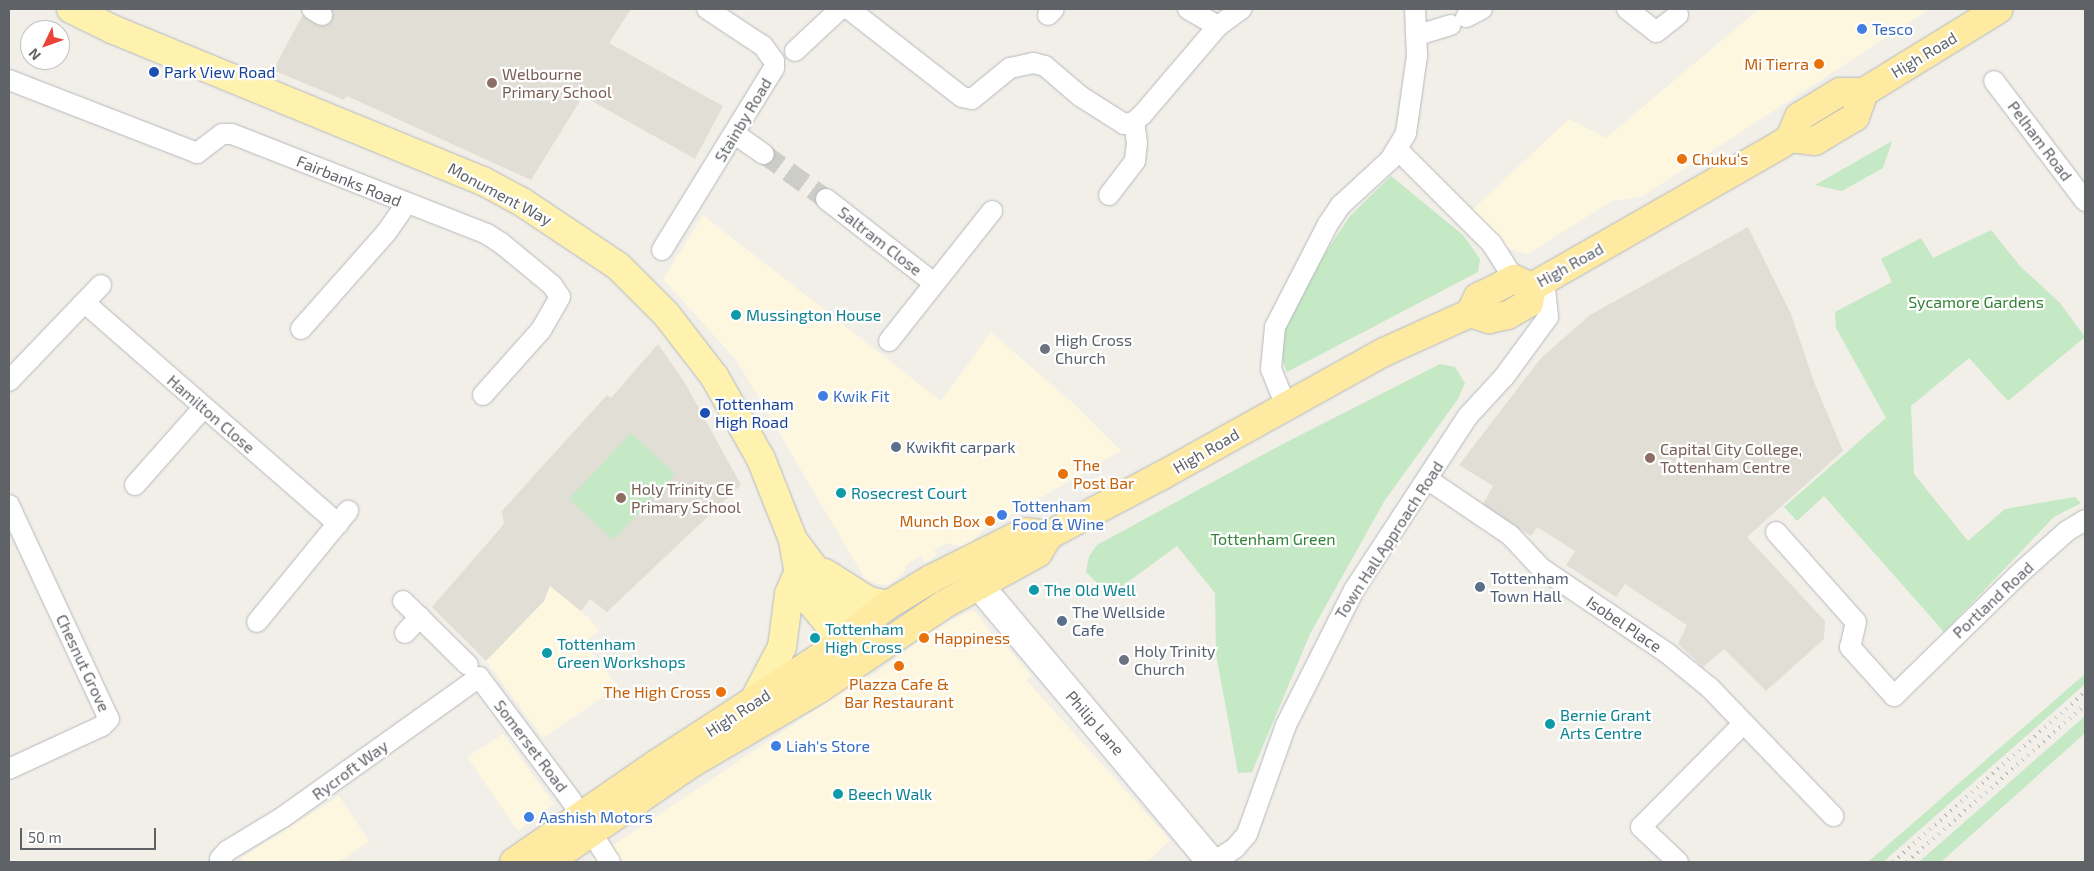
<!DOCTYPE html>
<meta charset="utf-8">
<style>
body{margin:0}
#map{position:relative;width:2094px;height:871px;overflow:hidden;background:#f1efe8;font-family:"Exo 2",sans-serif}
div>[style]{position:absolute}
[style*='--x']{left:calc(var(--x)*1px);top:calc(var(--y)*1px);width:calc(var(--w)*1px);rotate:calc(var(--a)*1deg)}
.commercial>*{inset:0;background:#fef7e0}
.education>*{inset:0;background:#e1ded6}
.green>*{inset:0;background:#c5e8c5}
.minor-tunnel>*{height:20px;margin-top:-10px;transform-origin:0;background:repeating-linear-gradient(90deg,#ccccc8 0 20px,transparent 0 30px)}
.roads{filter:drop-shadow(0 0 1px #b5b8bc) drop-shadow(0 0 1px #b5b8bc)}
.minor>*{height:20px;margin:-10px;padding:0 10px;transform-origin:10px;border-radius:10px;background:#fff}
.secondary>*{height:28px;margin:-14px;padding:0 14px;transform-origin:14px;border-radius:14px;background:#fff}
.primary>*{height:28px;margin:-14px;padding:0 14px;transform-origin:14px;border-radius:14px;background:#fff2af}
.trunk>*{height:28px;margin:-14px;padding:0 14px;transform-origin:14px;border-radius:14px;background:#feeaa1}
.rail>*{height:4px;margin-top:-2px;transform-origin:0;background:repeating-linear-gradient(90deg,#b6b7b8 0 1px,transparent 0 7px)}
.dots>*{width:14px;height:14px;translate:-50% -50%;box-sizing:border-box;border:2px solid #fff;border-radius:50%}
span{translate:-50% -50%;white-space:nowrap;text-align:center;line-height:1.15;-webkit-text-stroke:4.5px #fff;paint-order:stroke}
.shop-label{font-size:16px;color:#366cbe}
.left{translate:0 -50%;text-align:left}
.street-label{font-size:16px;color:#5f6368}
.food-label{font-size:16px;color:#c56008}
.right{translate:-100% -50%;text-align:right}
.transit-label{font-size:16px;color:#164399}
.education-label{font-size:16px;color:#785e54}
.park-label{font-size:16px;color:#348238}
.culture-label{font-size:16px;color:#0d838f}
.worship-label{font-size:16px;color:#5b616d}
.service-label{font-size:16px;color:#4e5e75}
.frame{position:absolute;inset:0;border:10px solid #5f6368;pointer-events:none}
.north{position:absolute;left:20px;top:20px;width:50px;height:50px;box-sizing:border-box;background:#fff;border:1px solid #bfc1c3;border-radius:50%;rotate:228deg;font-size:14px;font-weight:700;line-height:20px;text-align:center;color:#5f6368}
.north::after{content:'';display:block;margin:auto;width:18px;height:22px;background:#ea4335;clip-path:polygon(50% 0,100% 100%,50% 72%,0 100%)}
.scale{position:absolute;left:20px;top:828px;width:136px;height:22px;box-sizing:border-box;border:2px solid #5f6368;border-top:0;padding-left:6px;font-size:15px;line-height:18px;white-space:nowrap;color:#5f6368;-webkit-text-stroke:4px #fff;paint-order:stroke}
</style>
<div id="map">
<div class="commercial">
<i style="clip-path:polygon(1759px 9px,1930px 9px,1641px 197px,1612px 201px,1528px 254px,1503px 247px,1470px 212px,1569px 119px,1606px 138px)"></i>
<i style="clip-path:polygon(703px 215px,941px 401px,991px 332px,1074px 404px,1121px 451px,1000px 521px,996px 518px,966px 547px,947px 543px,934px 550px,937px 555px,925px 563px,920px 556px,906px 565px,904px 573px,889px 585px,876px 584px,865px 579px,737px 361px,663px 279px)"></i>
<i style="clip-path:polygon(550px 586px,589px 618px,599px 631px,584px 642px,618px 687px,543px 738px,486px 661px,544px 601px)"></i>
<i style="clip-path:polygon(969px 611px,976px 612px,992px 634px,997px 636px,1031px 675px,1026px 680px,1170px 840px,1147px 862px,588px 862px,867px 675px,869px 678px,934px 630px)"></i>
<i style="clip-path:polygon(503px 734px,554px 804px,518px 831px,467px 757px)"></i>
<i style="clip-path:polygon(339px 796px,369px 841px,339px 862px,242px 862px,241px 858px)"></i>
</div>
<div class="education">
<i style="clip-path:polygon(306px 9px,631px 9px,609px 43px,723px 106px,695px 159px,583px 96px,531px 180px,347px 96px,344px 100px,273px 70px)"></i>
<i style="clip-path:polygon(1748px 227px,1791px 314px,1814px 382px,1843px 451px,1747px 537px,1825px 621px,1824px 639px,1766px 691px,1724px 649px,1703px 667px,1678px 644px,1687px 625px,1625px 584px,1616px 597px,1566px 565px,1575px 551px,1537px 527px,1531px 536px,1482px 506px,1493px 486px,1459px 465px,1541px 358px,1590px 315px)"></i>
<i style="clip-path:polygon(658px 344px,685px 383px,741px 485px,607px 612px,590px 599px,581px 611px,550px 586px,544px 601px,486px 661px,432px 607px,504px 524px,502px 511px,607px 395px,611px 398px)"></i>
</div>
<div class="green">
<i style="clip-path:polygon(1892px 141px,1883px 168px,1842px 191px,1815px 185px)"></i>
<i style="clip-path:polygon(1391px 176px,1463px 235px,1480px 259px,1478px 272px,1287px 372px,1278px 348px,1283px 329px,1310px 276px,1350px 216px)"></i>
<i style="clip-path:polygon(1991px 230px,2020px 266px,2060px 303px,2085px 337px,2008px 401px,1969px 358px,1911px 406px,1914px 474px,1968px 541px,2005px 509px,2075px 497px,2081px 503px,2054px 517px,1944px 632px,1824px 496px,1797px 521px,1784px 507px,1886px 418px,1836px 328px,1835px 312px,1892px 282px,1881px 259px,1921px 238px,1933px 258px)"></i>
<i style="clip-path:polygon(1440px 364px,1455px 367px,1465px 383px,1458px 399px,1385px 500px,1310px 634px,1252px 772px,1238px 773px,1216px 654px,1215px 593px,1177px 546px,1117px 590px,1099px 585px,1086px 572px,1089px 556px,1097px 545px,1277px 447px)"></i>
<i style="clip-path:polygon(631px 433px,675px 474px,613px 540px,569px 499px)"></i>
<i style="clip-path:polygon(2085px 674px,2085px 684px,1883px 862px,1868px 862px)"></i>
<i style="clip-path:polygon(2085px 716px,2085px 733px,1941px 862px,1919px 862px)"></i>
</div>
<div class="minor-tunnel">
<i style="--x:764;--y:154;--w:77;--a:36"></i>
</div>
<div class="roads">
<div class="minor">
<i style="--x:312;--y:9;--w:12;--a:31"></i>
<i style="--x:849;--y:9;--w:143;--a:37.9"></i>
<i style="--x:962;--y:97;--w:10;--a:11"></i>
<i style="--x:972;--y:99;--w:49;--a:-39.2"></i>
<i style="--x:1010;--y:68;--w:24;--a:-12"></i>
<i style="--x:1033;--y:63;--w:12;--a:14"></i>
<i style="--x:1045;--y:66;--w:46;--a:40.6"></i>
<i style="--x:1080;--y:96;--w:52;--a:32.5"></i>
<i style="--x:1124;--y:124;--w:10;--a:-11"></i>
<i style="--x:1134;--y:122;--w:11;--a:-41"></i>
<i style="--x:1142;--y:115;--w:117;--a:-49.5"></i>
<i style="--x:1218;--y:26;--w:29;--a:-36"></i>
<i style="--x:1188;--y:9;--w:34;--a:30"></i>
<i style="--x:1627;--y:9;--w:37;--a:38"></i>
<i style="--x:1656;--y:32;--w:28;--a:-38"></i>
<i style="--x:1048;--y:15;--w:8;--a:-45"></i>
<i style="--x:1466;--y:17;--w:18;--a:-27"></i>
<i style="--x:1418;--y:35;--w:34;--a:-17"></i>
<i style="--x:795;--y:51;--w:62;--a:-43"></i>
<i style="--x:9;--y:80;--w:202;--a:21.2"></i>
<i style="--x:197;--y:153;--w:31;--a:-37"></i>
<i style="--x:222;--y:134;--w:10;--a:0"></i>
<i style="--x:232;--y:134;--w:274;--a:21.4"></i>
<i style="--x:487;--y:234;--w:17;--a:33"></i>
<i style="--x:501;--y:243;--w:66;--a:39.5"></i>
<i style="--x:552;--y:285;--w:14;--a:56"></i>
<i style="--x:560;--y:297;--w:38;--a:120"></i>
<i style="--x:541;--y:330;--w:87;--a:131.7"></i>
<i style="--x:1994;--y:81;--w:151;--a:52.8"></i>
<i style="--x:735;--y:134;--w:35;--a:35"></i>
<i style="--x:1398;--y:150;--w:133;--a:45"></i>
<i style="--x:1492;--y:244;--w:41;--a:57.8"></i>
<i style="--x:1109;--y:195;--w:43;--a:-52.6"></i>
<i style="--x:1135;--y:161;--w:18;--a:-84"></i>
<i style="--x:1137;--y:143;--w:21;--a:-98"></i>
<i style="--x:826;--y:199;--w:137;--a:37.9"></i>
<i style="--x:662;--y:250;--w:214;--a:-58.4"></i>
<i style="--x:774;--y:68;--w:7;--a:-90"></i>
<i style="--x:774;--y:61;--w:19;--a:-126"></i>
<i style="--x:763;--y:46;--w:67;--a:-146.5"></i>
<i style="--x:85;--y:303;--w:336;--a:41.1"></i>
<i style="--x:301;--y:329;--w:128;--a:-48.5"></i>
<i style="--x:386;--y:233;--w:35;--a:-55"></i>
<i style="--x:889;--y:341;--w:166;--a:-51.6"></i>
<i style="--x:9;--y:381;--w:133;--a:-46.2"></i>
<i style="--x:1286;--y:406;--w:40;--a:-112"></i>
<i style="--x:1271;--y:369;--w:42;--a:-84.6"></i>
<i style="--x:1275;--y:327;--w:116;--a:-62.8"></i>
<i style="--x:1328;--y:224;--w:23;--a:-56"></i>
<i style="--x:1341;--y:205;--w:67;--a:-42.6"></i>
<i style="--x:1390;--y:160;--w:31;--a:-59"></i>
<i style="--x:1406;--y:133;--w:78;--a:-81.9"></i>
<i style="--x:1417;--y:56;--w:47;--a:-92.4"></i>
<i style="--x:1427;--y:479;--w:100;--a:34"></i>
<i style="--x:1510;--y:535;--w:45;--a:46.8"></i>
<i style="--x:1541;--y:568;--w:152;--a:34"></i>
<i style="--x:1667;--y:653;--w:55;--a:39.1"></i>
<i style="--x:1710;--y:688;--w:178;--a:46.1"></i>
<i style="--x:135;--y:485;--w:104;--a:-48.5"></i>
<i style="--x:9;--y:505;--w:236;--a:65"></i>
<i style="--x:109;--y:719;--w:10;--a:135"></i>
<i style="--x:102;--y:726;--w:102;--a:155.2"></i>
<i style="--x:1776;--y:532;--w:120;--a:48.4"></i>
<i style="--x:1856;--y:622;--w:26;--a:103"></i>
<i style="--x:1850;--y:647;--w:66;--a:48.1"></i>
<i style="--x:1894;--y:696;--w:176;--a:-44.3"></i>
<i style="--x:2020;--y:573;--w:63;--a:-41.8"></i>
<i style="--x:2067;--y:531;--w:21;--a:-31"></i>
<i style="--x:403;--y:601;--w:91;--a:44.6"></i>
<i style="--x:257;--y:622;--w:144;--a:-50.7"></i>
<i style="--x:405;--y:633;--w:22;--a:-47"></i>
<i style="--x:221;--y:862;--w:3;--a:-108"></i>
<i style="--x:220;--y:859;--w:11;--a:-49"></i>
<i style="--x:227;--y:851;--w:66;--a:-31.3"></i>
<i style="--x:283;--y:817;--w:241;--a:-35.5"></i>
<i style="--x:479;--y:677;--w:154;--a:53.2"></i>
<i style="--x:571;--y:800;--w:73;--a:57.8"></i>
<i style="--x:1213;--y:862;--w:26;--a:-32"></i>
<i style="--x:1235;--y:848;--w:18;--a:-49"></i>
<i style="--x:1247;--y:834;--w:116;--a:-70.3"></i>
<i style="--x:1286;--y:725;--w:151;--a:-63.3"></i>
<i style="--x:1354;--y:590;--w:208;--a:-56.8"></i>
<i style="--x:1468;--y:416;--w:53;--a:-47.3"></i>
<i style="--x:1504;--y:377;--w:74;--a:-53.7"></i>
<i style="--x:1548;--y:317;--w:38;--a:-96"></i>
<i style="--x:1678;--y:862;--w:51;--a:-136.6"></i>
<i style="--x:1641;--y:827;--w:145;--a:-45.3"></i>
</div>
<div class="secondary">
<i style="--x:978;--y:584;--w:363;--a:50"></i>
</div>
<div class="primary">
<i style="--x:71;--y:9;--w:46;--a:26"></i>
<i style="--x:112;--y:29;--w:401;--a:22.3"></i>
<i style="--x:483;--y:181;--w:44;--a:28.3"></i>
<i style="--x:522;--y:202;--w:115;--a:33.7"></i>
<i style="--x:618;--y:266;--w:68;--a:45"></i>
<i style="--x:666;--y:314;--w:78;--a:52.3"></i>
<i style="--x:714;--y:376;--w:95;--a:60.5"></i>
<i style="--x:761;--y:459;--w:87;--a:68.4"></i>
<i style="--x:793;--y:540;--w:53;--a:80.2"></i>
<i style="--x:802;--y:592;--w:64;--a:50.1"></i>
<i style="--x:843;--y:641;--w:21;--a:35"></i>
<i style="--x:793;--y:540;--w:98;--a:52.9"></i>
<i style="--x:852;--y:618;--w:35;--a:70"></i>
<i style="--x:825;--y:573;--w:52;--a:32.5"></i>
<i style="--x:869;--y:601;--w:19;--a:12"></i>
<i style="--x:752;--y:704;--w:64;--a:-62.2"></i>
<i style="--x:782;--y:647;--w:53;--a:-82.5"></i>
<i style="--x:789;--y:594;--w:21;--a:-67"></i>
</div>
<div class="trunk">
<i style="--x:1790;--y:138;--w:25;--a:7"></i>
<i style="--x:1815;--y:141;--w:47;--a:-31"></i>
<i style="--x:1855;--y:117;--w:27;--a:-70"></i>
<i style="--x:1532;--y:287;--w:286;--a:-29.8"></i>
<i style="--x:1780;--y:145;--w:12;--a:-35"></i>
<i style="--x:1790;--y:138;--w:23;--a:-67"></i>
<i style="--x:1799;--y:117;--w:48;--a:-31.4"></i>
<i style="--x:1840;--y:92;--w:24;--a:0"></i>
<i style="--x:1864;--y:92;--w:158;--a:-31.6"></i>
<i style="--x:1470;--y:313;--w:20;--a:18"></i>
<i style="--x:1489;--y:319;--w:19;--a:-12"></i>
<i style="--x:1508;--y:315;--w:24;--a:-30"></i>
<i style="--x:1529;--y:303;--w:16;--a:-79"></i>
<i style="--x:514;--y:862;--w:173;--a:-34.6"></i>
<i style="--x:656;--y:764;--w:191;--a:-33"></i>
<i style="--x:816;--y:660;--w:91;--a:-37.4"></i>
<i style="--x:888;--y:605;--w:50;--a:-31.2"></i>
<i style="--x:931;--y:579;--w:105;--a:-26.6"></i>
<i style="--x:1025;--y:532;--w:24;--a:7"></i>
<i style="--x:548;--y:862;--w:175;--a:-34.5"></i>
<i style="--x:692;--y:763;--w:147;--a:-30.2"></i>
<i style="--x:819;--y:689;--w:150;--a:-34.1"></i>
<i style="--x:943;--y:605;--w:108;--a:-28.7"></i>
<i style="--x:1038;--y:553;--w:21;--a:-59"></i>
<i style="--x:1049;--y:535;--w:127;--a:-27.8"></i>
<i style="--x:1161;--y:476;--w:253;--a:-29.1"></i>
<i style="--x:1382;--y:353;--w:97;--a:-24.4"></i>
<i style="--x:1470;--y:313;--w:18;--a:-63"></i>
<i style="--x:1478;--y:297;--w:14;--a:-25"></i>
<i style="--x:1491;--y:291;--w:26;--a:-28"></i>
<i style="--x:1514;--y:279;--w:20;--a:24"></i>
</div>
</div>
<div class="rail">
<i style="--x:1893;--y:862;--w:256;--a:-41.5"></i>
<i style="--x:1907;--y:862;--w:237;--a:-41.4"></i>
</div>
<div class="dots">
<i style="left:1862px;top:29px;background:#3f7fe0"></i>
<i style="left:1819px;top:64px;background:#e8710a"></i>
<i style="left:154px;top:72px;background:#1a4fb4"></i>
<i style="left:492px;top:83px;background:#8d6e63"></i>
<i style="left:1682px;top:159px;background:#e8710a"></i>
<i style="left:736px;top:315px;background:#0f9aa8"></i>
<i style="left:1045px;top:349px;background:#6b7280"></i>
<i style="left:823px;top:396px;background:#3f7fe0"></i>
<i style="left:705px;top:413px;background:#1a4fb4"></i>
<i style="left:896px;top:447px;background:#5c6f8a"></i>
<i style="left:1650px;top:458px;background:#8d6e63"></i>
<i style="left:1063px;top:474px;background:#e8710a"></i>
<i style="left:841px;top:493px;background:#0f9aa8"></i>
<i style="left:621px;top:498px;background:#8d6e63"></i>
<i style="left:1002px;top:515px;background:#3f7fe0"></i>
<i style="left:990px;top:521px;background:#e8710a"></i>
<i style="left:1480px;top:587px;background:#5c6f8a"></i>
<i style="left:1034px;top:590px;background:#0f9aa8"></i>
<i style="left:1062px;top:621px;background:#5c6f8a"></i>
<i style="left:815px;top:638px;background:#0f9aa8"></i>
<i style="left:924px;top:638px;background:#e8710a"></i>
<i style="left:547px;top:653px;background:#0f9aa8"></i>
<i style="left:1124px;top:660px;background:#6b7280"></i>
<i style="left:899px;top:666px;background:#e8710a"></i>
<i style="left:721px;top:692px;background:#e8710a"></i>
<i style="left:1550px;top:724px;background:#0f9aa8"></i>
<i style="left:776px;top:746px;background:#3f7fe0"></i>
<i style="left:838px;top:794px;background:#0f9aa8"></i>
<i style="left:529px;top:817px;background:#3f7fe0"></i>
</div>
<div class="shop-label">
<span class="left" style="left:1872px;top:29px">Tesco</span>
<span class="left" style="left:833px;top:396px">Kwik Fit</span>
<span class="left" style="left:1012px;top:515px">Tottenham<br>Food &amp; Wine</span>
<span class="left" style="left:786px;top:746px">Liah's Store</span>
<span class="left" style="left:539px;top:817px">Aashish Motors</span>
</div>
<div class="street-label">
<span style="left:1924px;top:55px;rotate:-31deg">High Road</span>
<span style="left:743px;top:120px;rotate:-59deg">Stainby Road</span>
<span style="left:2040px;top:141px;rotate:53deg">Pelham Road</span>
<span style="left:349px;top:181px;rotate:22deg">Fairbanks Road</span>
<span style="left:500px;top:194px;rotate:28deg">Monument Way</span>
<span style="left:880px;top:241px;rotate:38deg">Saltram Close</span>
<span style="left:1570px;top:265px;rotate:-29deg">High Road</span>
<span style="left:211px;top:414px;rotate:41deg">Hamilton Close</span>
<span style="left:1206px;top:451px;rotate:-30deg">High Road</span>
<span style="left:1389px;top:540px;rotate:-57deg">Town Hall Approach Road</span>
<span style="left:1993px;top:600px;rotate:-43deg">Portland Road</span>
<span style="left:1624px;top:624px;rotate:34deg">Isobel Place</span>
<span style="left:83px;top:663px;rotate:65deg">Chesnut Grove</span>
<span style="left:738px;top:713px;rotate:-33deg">High Road</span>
<span style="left:1095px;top:723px;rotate:49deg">Philip Lane</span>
<span style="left:531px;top:746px;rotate:53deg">Somerset Road</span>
<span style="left:350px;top:770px;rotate:-36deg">Rycroft Way</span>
</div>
<div class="food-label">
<span class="right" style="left:1809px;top:64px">Mi Tierra</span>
<span class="left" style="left:1692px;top:159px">Chuku‘s</span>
<span class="left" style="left:1073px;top:474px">The<br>Post Bar</span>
<span class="right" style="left:980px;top:521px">Munch Box</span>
<span class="left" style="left:934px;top:638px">Happiness</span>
<span style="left:899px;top:693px">Plazza Cafe &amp;<br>Bar Restaurant</span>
<span class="right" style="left:711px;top:692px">The High Cross</span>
</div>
<div class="transit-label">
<span class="left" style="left:164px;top:72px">Park View Road</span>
<span class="left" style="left:715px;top:413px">Tottenham<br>High Road</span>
</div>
<div class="education-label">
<span class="left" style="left:502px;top:83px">Welbourne<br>Primary School</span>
<span class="left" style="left:1660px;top:458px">Capital City College,<br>Tottenham Centre</span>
<span class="left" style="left:631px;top:498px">Holy Trinity CE<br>Primary School</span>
</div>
<div class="park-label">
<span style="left:1976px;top:302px">Sycamore Gardens</span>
<span style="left:1273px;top:539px">Tottenham Green</span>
</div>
<div class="culture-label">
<span class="left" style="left:746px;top:315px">Mussington House</span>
<span class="left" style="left:851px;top:493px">Rosecrest Court</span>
<span class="left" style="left:1044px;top:590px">The Old Well</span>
<span class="left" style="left:825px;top:638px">Tottenham<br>High Cross</span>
<span class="left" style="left:557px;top:653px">Tottenham<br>Green Workshops</span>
<span class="left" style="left:1560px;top:724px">Bernie Grant<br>Arts Centre</span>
<span class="left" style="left:848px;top:794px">Beech Walk</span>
</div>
<div class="worship-label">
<span class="left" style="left:1055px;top:349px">High Cross<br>Church</span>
<span class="left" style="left:1134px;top:660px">Holy Trinity<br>Church</span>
</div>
<div class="service-label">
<span class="left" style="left:906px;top:447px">Kwikfit carpark</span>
<span class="left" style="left:1490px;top:587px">Tottenham<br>Town Hall</span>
<span class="left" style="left:1072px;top:621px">The Wellside<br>Cafe</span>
</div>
<div class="frame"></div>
<div class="north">N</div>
<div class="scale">50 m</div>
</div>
